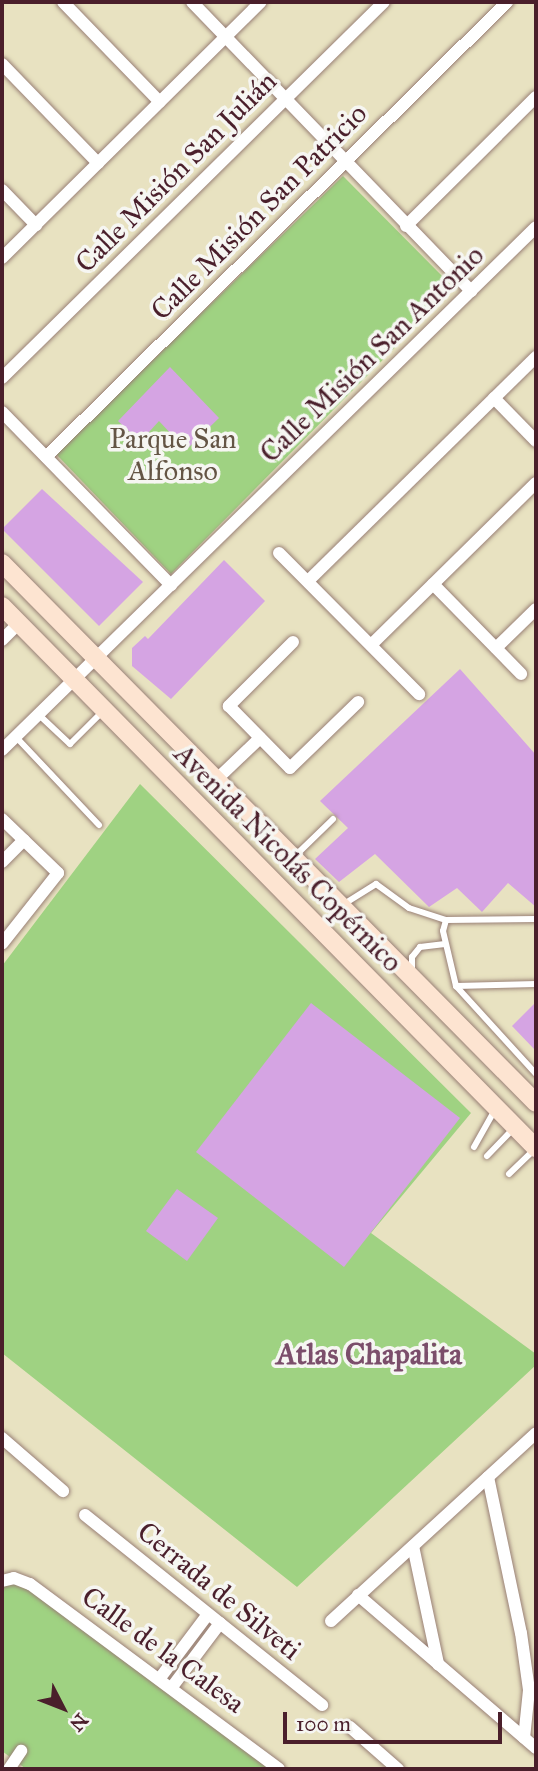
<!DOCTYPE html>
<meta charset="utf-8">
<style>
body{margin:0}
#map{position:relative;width:538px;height:1771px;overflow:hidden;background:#e8e2c1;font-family:"IM FELL Great Primer",serif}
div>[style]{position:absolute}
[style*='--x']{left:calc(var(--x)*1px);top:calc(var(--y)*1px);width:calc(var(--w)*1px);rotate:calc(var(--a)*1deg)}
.green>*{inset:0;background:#9fd282}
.building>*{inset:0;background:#d5a4e3}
.roads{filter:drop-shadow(0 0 2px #998076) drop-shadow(0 0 2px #998076)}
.lane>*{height:6px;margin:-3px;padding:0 3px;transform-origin:3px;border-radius:3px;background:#fff}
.street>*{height:12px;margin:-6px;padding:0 6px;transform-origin:6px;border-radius:6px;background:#fff}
.secondary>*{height:18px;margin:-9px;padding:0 9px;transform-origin:9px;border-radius:9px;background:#fde4d1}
span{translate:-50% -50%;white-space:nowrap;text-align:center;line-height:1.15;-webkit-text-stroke:7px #f6f6f2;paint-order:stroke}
.street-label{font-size:28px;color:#4a1f2b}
.park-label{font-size:28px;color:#645545}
.neighbourhood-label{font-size:30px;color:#7b4e6b;font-weight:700}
.frame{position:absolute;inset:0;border:4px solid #4a1f2b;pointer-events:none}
.north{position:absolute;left:28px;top:1673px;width:70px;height:70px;-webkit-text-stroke:5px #f6f6f2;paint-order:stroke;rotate:132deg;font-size:19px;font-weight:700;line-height:28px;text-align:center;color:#4a1f2b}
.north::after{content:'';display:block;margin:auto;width:24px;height:32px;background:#4a1f2b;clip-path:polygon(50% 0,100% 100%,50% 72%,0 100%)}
.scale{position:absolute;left:283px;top:1712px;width:219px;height:32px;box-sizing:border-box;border:4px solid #4a1f2b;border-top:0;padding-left:9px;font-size:21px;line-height:24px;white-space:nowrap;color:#4a1f2b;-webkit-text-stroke:5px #f6f6f2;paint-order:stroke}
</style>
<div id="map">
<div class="green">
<i style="clip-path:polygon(343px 176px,454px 288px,171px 574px,56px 454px)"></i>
<i style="clip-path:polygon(140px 784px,471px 1113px,371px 1233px,536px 1354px,536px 1365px,297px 1587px,2px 1353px,2px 966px)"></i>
<i style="clip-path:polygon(14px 1581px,46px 1600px,269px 1769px,26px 1769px,2px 1751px,2px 1585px)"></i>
</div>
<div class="building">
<i style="clip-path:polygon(170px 367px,219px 418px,186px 450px,159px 421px,140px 442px,118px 421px)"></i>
<i style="clip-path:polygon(42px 489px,143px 582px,99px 626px,2px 529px)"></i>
<i style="clip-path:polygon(224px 560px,265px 601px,171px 699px,132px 666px,132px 648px,145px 636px,148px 639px)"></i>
<i style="clip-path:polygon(460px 669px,536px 755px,536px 907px,508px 883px,482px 912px,457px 888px,429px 907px,375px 854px,339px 882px,315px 859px,348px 828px,320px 801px)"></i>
<i style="clip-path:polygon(536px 1002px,536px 1051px,512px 1026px)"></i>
<i style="clip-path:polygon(311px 1003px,460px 1118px,344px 1267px,196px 1152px)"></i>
<i style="clip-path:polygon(177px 1189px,218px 1218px,187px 1261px,146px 1231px)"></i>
</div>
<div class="roads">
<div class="lane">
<i style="--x:38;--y:714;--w:44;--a:43.2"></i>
<i style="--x:70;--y:744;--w:47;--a:-45"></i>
<i style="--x:16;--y:737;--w:121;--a:46.7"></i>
<i style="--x:295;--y:856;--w:53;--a:-44.2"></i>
<i style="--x:344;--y:904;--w:38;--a:-32"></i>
<i style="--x:376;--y:884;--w:41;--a:36"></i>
<i style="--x:409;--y:908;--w:39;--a:18"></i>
<i style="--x:446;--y:920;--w:90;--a:-0.6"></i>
<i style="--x:446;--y:920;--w:11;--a:105"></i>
<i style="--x:443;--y:931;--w:57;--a:76.7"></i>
<i style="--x:456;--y:986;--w:119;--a:47.7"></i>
<i style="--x:412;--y:973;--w:16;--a:-90"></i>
<i style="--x:412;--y:957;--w:13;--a:-51"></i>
<i style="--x:420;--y:947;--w:25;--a:-7"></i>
<i style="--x:456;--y:986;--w:80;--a:-1.4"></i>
<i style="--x:474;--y:1147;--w:45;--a:-60.6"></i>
<i style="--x:487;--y:1156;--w:39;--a:-46"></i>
<i style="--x:509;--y:1174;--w:36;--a:-44"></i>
</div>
<div class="street">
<i style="--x:63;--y:2;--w:139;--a:45.9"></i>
<i style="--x:192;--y:2;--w:402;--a:46"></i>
<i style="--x:2;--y:64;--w:138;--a:45.9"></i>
<i style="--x:2;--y:190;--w:49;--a:45.8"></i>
<i style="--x:406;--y:226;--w:183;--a:-44.8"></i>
<i style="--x:2;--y:258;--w:364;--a:-44.7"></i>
<i style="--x:2;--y:378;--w:536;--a:-44.55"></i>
<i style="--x:494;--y:398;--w:60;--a:45.7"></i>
<i style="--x:2;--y:412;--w:242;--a:45.7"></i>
<i style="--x:46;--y:457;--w:648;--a:-44.62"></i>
<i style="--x:279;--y:553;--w:199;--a:45.2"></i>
<i style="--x:308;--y:581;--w:320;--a:-44.5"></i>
<i style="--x:433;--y:584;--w:126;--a:45.6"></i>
<i style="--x:2;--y:640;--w:24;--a:-45"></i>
<i style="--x:293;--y:642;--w:91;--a:135"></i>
<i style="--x:229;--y:706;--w:87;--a:45.5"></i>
<i style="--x:290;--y:768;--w:95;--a:-44.1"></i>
<i style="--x:371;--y:645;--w:231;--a:-44.5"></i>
<i style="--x:496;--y:648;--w:56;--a:-44.3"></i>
<i style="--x:2;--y:750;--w:747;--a:-44.4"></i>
<i style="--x:216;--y:780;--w:61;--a:-43.7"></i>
<i style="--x:2;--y:819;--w:78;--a:44"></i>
<i style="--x:58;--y:873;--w:90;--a:128.3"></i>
<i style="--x:2;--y:862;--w:31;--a:-45"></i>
<i style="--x:2;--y:1438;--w:81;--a:41"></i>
<i style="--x:488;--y:1477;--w:159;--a:78.1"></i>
<i style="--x:521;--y:1633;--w:58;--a:82"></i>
<i style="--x:529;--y:1690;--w:48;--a:95.9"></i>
<i style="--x:85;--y:1515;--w:304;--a:38.7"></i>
<i style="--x:413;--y:1546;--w:121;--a:78"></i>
<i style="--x:2;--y:1581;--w:12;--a:-14"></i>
<i style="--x:14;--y:1578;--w:17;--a:21"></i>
<i style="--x:30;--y:1584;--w:310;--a:36.6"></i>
<i style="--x:358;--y:1595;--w:235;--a:40.7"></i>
<i style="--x:331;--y:1621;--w:278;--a:-42.5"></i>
<i style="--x:160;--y:1678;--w:80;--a:-53.1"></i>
<i style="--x:172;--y:1687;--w:80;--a:-53.1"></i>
<i style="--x:350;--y:1727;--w:64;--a:41.2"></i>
<i style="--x:9;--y:1769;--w:22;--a:-56"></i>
</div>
<div class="secondary">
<i style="--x:2;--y:563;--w:759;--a:45.32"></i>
<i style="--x:2;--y:606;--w:761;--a:45.43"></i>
</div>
</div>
<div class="street-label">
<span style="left:176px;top:172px;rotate:-45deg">Calle Misión San Julián</span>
<span style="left:259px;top:212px;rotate:-45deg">Calle Misión San Patricio</span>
<span style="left:372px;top:354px;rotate:-44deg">Calle Misión San Antonio</span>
<span style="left:288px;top:858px;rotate:45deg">Avenida Nicolás Copérnico</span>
<span style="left:219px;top:1591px;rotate:39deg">Cerrada de Silveti</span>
<span style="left:163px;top:1650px;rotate:36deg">Calle de la Calesa</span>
</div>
<div class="park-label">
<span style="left:173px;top:455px">Parque San<br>Alfonso</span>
</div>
<div class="neighbourhood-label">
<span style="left:369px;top:1354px">Atlas Chapalita</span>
</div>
<div class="frame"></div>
<div class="north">N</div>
<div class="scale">100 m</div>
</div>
